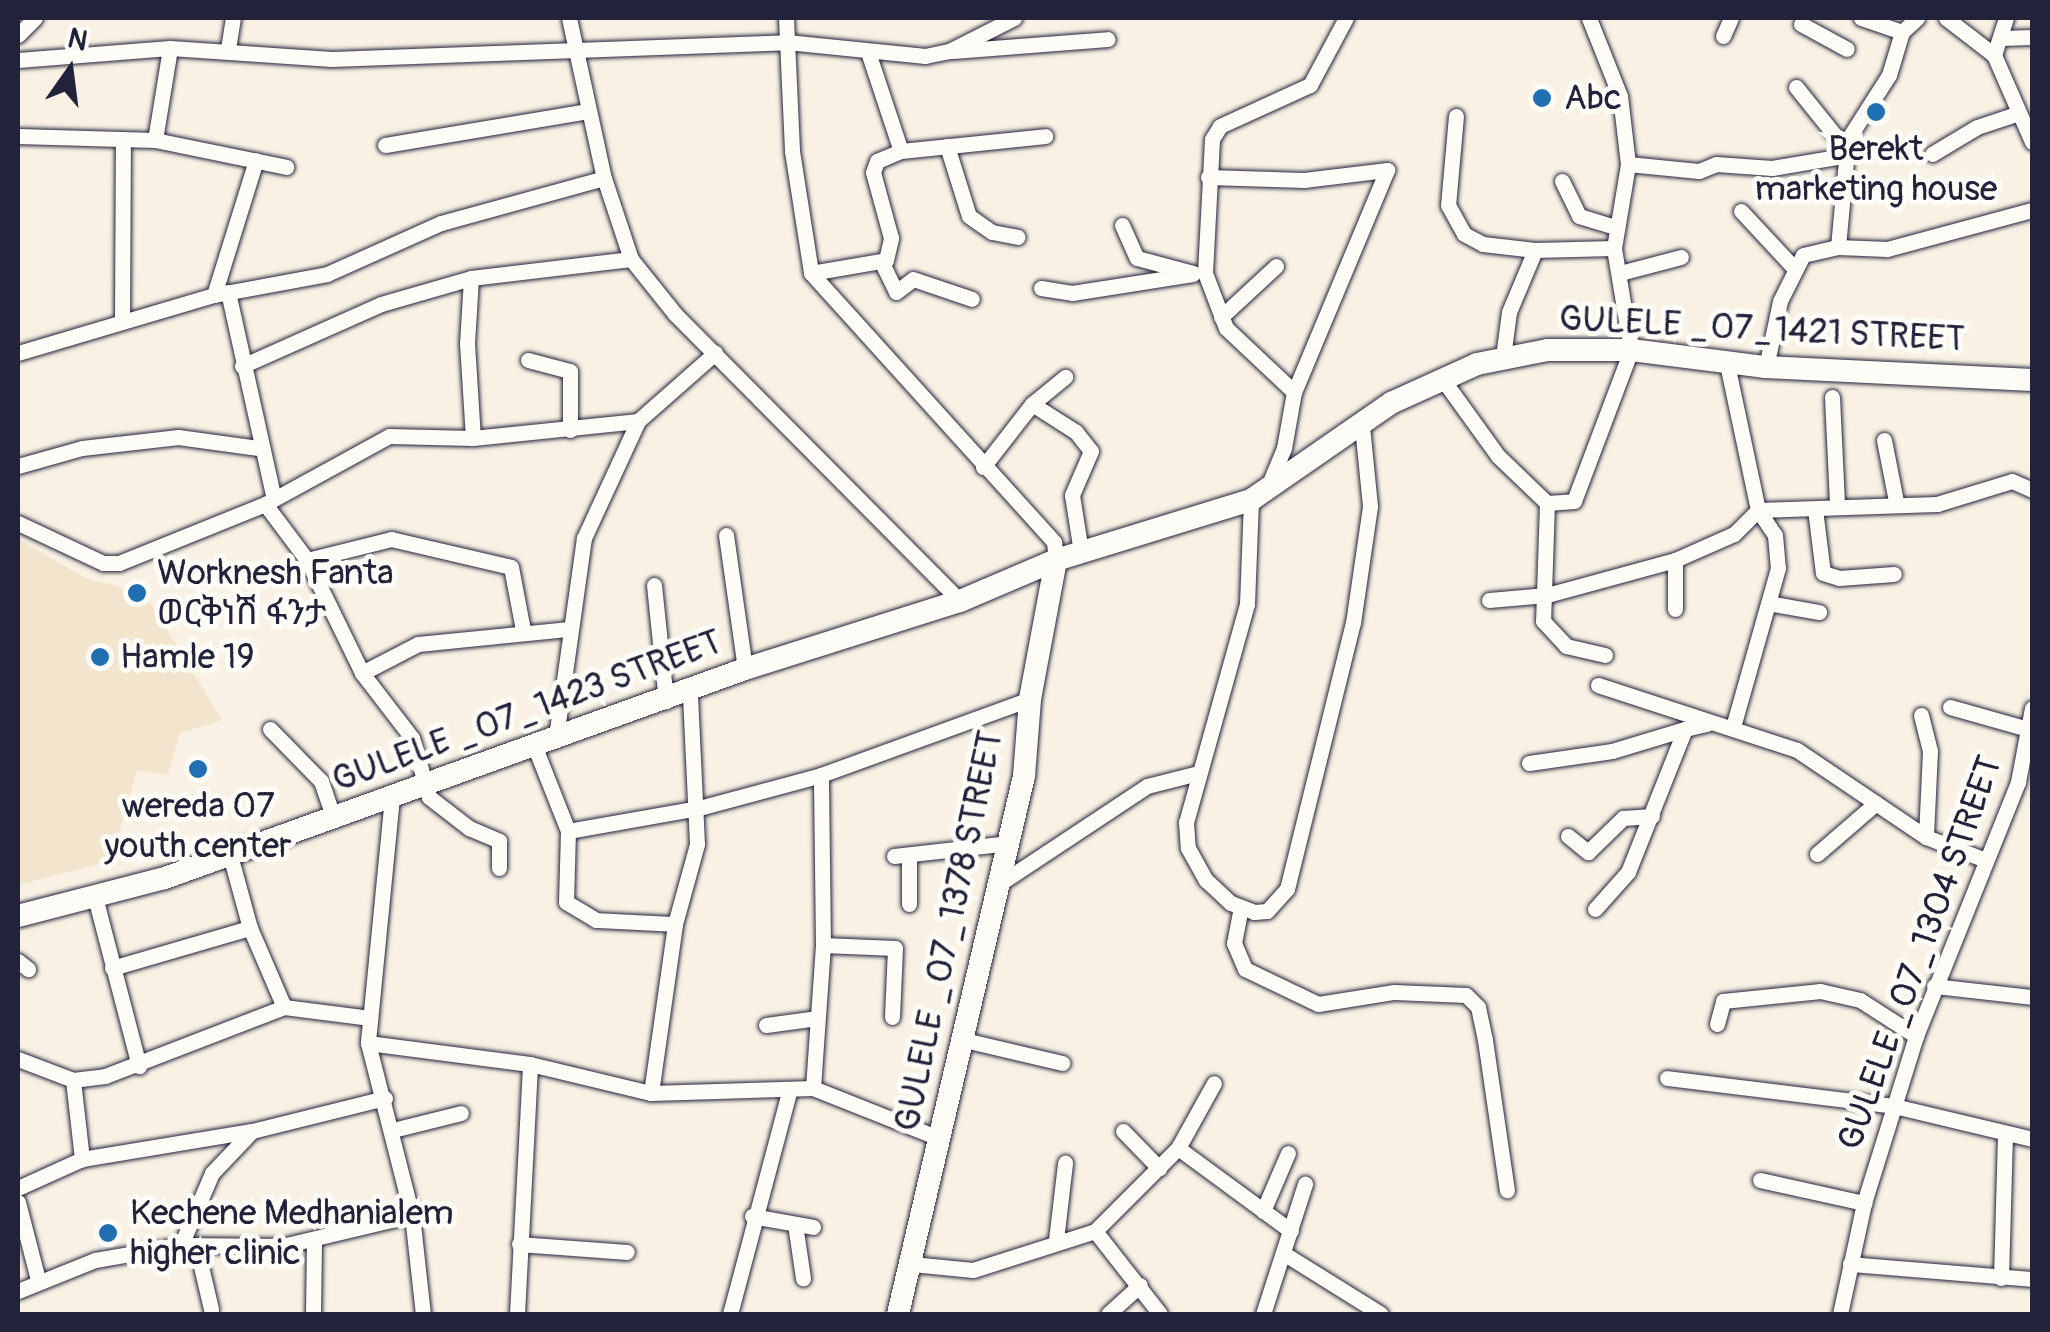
<!DOCTYPE html>
<meta charset="utf-8">
<style>
body{margin:0}
#map{position:relative;width:2050px;height:1332px;overflow:hidden;background:#f8f1e4;font-family:Pangolin,"Noto Sans Ethiopic",sans-serif}
div>[style]{position:absolute}
[style*='--x']{left:calc(var(--x)*1px);top:calc(var(--y)*1px);width:calc(var(--w)*1px);rotate:calc(var(--a)*1deg)}
.built>*{inset:0;background:#f2e4cd}
.roads{filter:drop-shadow(0 0 2px #22223b) drop-shadow(0 0 2px #22223b)}
.street>*{height:15px;margin:-7.5px;padding:0 7.5px;transform-origin:7.5px;border-radius:7.5px;background:#fdfcf7}
.secondary>*{height:22px;margin:-11px;padding:0 11px;transform-origin:11px;border-radius:11px;background:#fdfcf7}
.dots>*{width:28px;height:28px;translate:-50% -50%;box-sizing:border-box;border:5px solid #fdfcf7;border-radius:50%}
span{translate:-50% -50%;white-space:nowrap;text-align:center;line-height:1.15;-webkit-text-stroke:10px #fdfcf7;paint-order:stroke}
.poi-label{font-size:35px;color:#22223b}
.left{translate:0 -50%;text-align:left}
.street-label{font-size:35px;color:#22223b}
.frame{position:absolute;inset:0;border:20px solid #22223b;pointer-events:none}
.north{position:absolute;left:20px;top:20px;width:100px;height:100px;-webkit-text-stroke:8px #fdfcf7;paint-order:stroke;rotate:14deg;font-size:28px;font-weight:700;line-height:40px;text-align:center;color:#22223b}
.north::after{content:'';display:block;margin:auto;width:35px;height:45px;background:#22223b;clip-path:polygon(50% 0,100% 100%,50% 72%,0 100%)}
</style>
<div id="map">
<div class="built">
<i style="clip-path:polygon(18px 539px,85px 578px,145px 594px,222px 720px,180px 733px,168px 775px,137px 770px,111px 861px,18px 885px)"></i>
</div>
<div class="roads">
<div class="street">
<i style="--x:569;--y:18;--w:164;--a:77.7"></i>
<i style="--x:604;--y:178;--w:85;--a:71.6"></i>
<i style="--x:631;--y:259;--w:70;--a:51.3"></i>
<i style="--x:675;--y:314;--w:404;--a:45.2"></i>
<i style="--x:786;--y:18;--w:133;--a:87.4"></i>
<i style="--x:792;--y:151;--w:123;--a:81.1"></i>
<i style="--x:811;--y:273;--w:363;--a:47.9"></i>
<i style="--x:1054;--y:542;--w:18;--a:84"></i>
<i style="--x:1861;--y:18;--w:43;--a:18.9"></i>
<i style="--x:1946;--y:18;--w:61;--a:37.6"></i>
<i style="--x:2006;--y:18;--w:39;--a:108"></i>
<i style="--x:1994;--y:55;--w:95;--a:66.4"></i>
<i style="--x:1801;--y:24;--w:52;--a:28.5"></i>
<i style="--x:18;--y:35;--w:24;--a:-45"></i>
<i style="--x:1723;--y:36;--w:20;--a:-66"></i>
<i style="--x:2001;--y:38;--w:31;--a:-2"></i>
<i style="--x:228;--y:49;--w:31;--a:-81"></i>
<i style="--x:953;--y:51;--w:155;--a:-4.4"></i>
<i style="--x:869;--y:55;--w:101;--a:71.6"></i>
<i style="--x:18;--y:60;--w:152;--a:-4.5"></i>
<i style="--x:170;--y:48;--w:162;--a:3.9"></i>
<i style="--x:332;--y:59;--w:455;--a:-2.1"></i>
<i style="--x:787;--y:42;--w:139;--a:5.8"></i>
<i style="--x:925;--y:56;--w:25;--a:-12"></i>
<i style="--x:949;--y:51;--w:73;--a:-26.9"></i>
<i style="--x:1796;--y:87;--w:78;--a:51.2"></i>
<i style="--x:1456;--y:116;--w:89;--a:95.1"></i>
<i style="--x:1448;--y:205;--w:33;--a:61"></i>
<i style="--x:1464;--y:234;--w:21;--a:28"></i>
<i style="--x:1483;--y:244;--w:52;--a:6.6"></i>
<i style="--x:1535;--y:250;--w:79;--a:-1.5"></i>
<i style="--x:18;--y:136;--w:137;--a:1.7"></i>
<i style="--x:155;--y:140;--w:134;--a:11.6"></i>
<i style="--x:155;--y:140;--w:93;--a:-80.7"></i>
<i style="--x:385;--y:145;--w:206;--a:-9.5"></i>
<i style="--x:947;--y:146;--w:73;--a:72.6"></i>
<i style="--x:969;--y:216;--w:28;--a:35"></i>
<i style="--x:992;--y:232;--w:26;--a:11"></i>
<i style="--x:1932;--y:154;--w:52;--a:-31"></i>
<i style="--x:1977;--y:127;--w:44;--a:-18.4"></i>
<i style="--x:1628;--y:164;--w:71;--a:5.6"></i>
<i style="--x:1699;--y:171;--w:18;--a:-22"></i>
<i style="--x:1716;--y:164;--w:56;--a:4.1"></i>
<i style="--x:1772;--y:168;--w:71;--a:-9.7"></i>
<i style="--x:1208;--y:177;--w:96;--a:1.8"></i>
<i style="--x:1304;--y:180;--w:84;--a:-6.9"></i>
<i style="--x:1387;--y:170;--w:241;--a:112.7"></i>
<i style="--x:1294;--y:392;--w:57;--a:100.1"></i>
<i style="--x:1284;--y:448;--w:44;--a:112.5"></i>
<i style="--x:1562;--y:181;--w:39;--a:64"></i>
<i style="--x:1579;--y:216;--w:39;--a:17"></i>
<i style="--x:1741;--y:211;--w:76;--a:47.1"></i>
<i style="--x:1122;--y:225;--w:36;--a:66"></i>
<i style="--x:1137;--y:258;--w:58;--a:15"></i>
<i style="--x:1838;--y:247;--w:108;--a:-84.7"></i>
<i style="--x:1848;--y:139;--w:76;--a:-57.4"></i>
<i style="--x:1889;--y:75;--w:45;--a:-73.2"></i>
<i style="--x:1902;--y:32;--w:21;--a:-43"></i>
<i style="--x:882;--y:263;--w:32;--a:64"></i>
<i style="--x:896;--y:292;--w:21;--a:-37"></i>
<i style="--x:913;--y:279;--w:62;--a:18.7"></i>
<i style="--x:811;--y:273;--w:76;--a:-9.8"></i>
<i style="--x:886;--y:260;--w:23;--a:-77"></i>
<i style="--x:891;--y:238;--w:68;--a:-105.3"></i>
<i style="--x:873;--y:172;--w:12;--a:-70"></i>
<i style="--x:877;--y:161;--w:26;--a:-23"></i>
<i style="--x:901;--y:151;--w:145;--a:-5.9"></i>
<i style="--x:1620;--y:273;--w:63;--a:-14.7"></i>
<i style="--x:471;--y:278;--w:65;--a:93.5"></i>
<i style="--x:467;--y:343;--w:95;--a:86.4"></i>
<i style="--x:1041;--y:288;--w:31;--a:9"></i>
<i style="--x:1072;--y:293;--w:122;--a:-8.9"></i>
<i style="--x:228;--y:292;--w:212;--a:77.5"></i>
<i style="--x:214;--y:295;--w:141;--a:-72.7"></i>
<i style="--x:1221;--y:317;--w:75;--a:-42.8"></i>
<i style="--x:122;--y:320;--w:181;--a:-89.7"></i>
<i style="--x:18;--y:353;--w:204;--a:-16.5"></i>
<i style="--x:214;--y:295;--w:115;--a:-10.5"></i>
<i style="--x:327;--y:274;--w:125;--a:-24.1"></i>
<i style="--x:441;--y:223;--w:169;--a:-15.4"></i>
<i style="--x:1503;--y:357;--w:45;--a:-82.4"></i>
<i style="--x:1509;--y:312;--w:67;--a:-67.2"></i>
<i style="--x:528;--y:360;--w:43;--a:14.7"></i>
<i style="--x:570;--y:371;--w:59;--a:90"></i>
<i style="--x:1727;--y:364;--w:149;--a:78"></i>
<i style="--x:1758;--y:510;--w:30;--a:56"></i>
<i style="--x:1775;--y:535;--w:33;--a:85"></i>
<i style="--x:1778;--y:568;--w:165;--a:105.8"></i>
<i style="--x:242;--y:366;--w:152;--a:-24"></i>
<i style="--x:381;--y:304;--w:94;--a:-16.1"></i>
<i style="--x:471;--y:278;--w:161;--a:-6.8"></i>
<i style="--x:1766;--y:367;--w:67;--a:-78"></i>
<i style="--x:1780;--y:301;--w:51;--a:-63.4"></i>
<i style="--x:1803;--y:255;--w:36;--a:-13"></i>
<i style="--x:1838;--y:247;--w:49;--a:2.3"></i>
<i style="--x:1887;--y:249;--w:150;--a:-15.1"></i>
<i style="--x:1441;--y:377;--w:97;--a:54.2"></i>
<i style="--x:1498;--y:456;--w:68;--a:43.8"></i>
<i style="--x:1547;--y:503;--w:27;--a:-4"></i>
<i style="--x:1574;--y:501;--w:161;--a:-69.3"></i>
<i style="--x:1631;--y:350;--w:103;--a:-99.5"></i>
<i style="--x:1614;--y:248;--w:85;--a:-80.5"></i>
<i style="--x:1628;--y:164;--w:68;--a:-96.7"></i>
<i style="--x:1620;--y:96;--w:84;--a:-111.7"></i>
<i style="--x:1294;--y:392;--w:93;--a:-136.7"></i>
<i style="--x:1226;--y:328;--w:59;--a:-110.9"></i>
<i style="--x:1205;--y:273;--w:134;--a:-87"></i>
<i style="--x:1212;--y:139;--w:15;--a:-58"></i>
<i style="--x:1220;--y:126;--w:99;--a:-24.5"></i>
<i style="--x:1310;--y:85;--w:76;--a:-61.8"></i>
<i style="--x:1832;--y:397;--w:108;--a:87.3"></i>
<i style="--x:1032;--y:404;--w:52;--a:32.5"></i>
<i style="--x:1076;--y:432;--w:24;--a:52"></i>
<i style="--x:1091;--y:451;--w:48;--a:113.4"></i>
<i style="--x:1072;--y:495;--w:58;--a:81"></i>
<i style="--x:1884;--y:440;--w:62;--a:78.9"></i>
<i style="--x:18;--y:466;--w:66;--a:-15.7"></i>
<i style="--x:82;--y:448;--w:97;--a:-6.5"></i>
<i style="--x:178;--y:437;--w:81;--a:7.8"></i>
<i style="--x:983;--y:467;--w:80;--a:-52.1"></i>
<i style="--x:1032;--y:404;--w:43;--a:-39.3"></i>
<i style="--x:1251;--y:500;--w:104;--a:92.2"></i>
<i style="--x:1247;--y:604;--w:226;--a:105.6"></i>
<i style="--x:1186;--y:822;--w:26;--a:86"></i>
<i style="--x:1188;--y:848;--w:37;--a:61"></i>
<i style="--x:1206;--y:880;--w:34;--a:43"></i>
<i style="--x:1231;--y:903;--w:25;--a:21"></i>
<i style="--x:1254;--y:912;--w:13;--a:-4"></i>
<i style="--x:1267;--y:911;--w:30;--a:-48"></i>
<i style="--x:1287;--y:889;--w:274;--a:-76.1"></i>
<i style="--x:1353;--y:623;--w:118;--a:-81.7"></i>
<i style="--x:1370;--y:506;--w:80;--a:-95.7"></i>
<i style="--x:1547;--y:503;--w:118;--a:91.9"></i>
<i style="--x:1543;--y:621;--w:34;--a:47"></i>
<i style="--x:1566;--y:646;--w:40;--a:13"></i>
<i style="--x:265;--y:504;--w:70;--a:53.1"></i>
<i style="--x:307;--y:560;--w:126;--a:64"></i>
<i style="--x:362;--y:673;--w:82;--a:52.4"></i>
<i style="--x:412;--y:738;--w:61;--a:73.9"></i>
<i style="--x:429;--y:797;--w:51;--a:37.8"></i>
<i style="--x:469;--y:828;--w:33;--a:23"></i>
<i style="--x:499;--y:841;--w:27;--a:90"></i>
<i style="--x:1815;--y:509;--w:64;--a:82.9"></i>
<i style="--x:1823;--y:573;--w:17;--a:17"></i>
<i style="--x:1839;--y:578;--w:55;--a:-4.2"></i>
<i style="--x:18;--y:523;--w:94;--a:25.2"></i>
<i style="--x:103;--y:563;--w:16;--a:0"></i>
<i style="--x:119;--y:563;--w:157;--a:-22"></i>
<i style="--x:265;--y:504;--w:141;--a:-28.7"></i>
<i style="--x:389;--y:436;--w:84;--a:1.4"></i>
<i style="--x:473;--y:438;--w:166;--a:-5.9"></i>
<i style="--x:638;--y:421;--w:103;--a:-41.4"></i>
<i style="--x:726;--y:535;--w:135;--a:81.9"></i>
<i style="--x:307;--y:560;--w:87;--a:-14"></i>
<i style="--x:391;--y:539;--w:123;--a:13.1"></i>
<i style="--x:511;--y:567;--w:64;--a:79.2"></i>
<i style="--x:1675;--y:560;--w:49;--a:90"></i>
<i style="--x:654;--y:585;--w:117;--a:84.1"></i>
<i style="--x:1489;--y:600;--w:58;--a:-4.9"></i>
<i style="--x:1547;--y:595;--w:133;--a:-15.3"></i>
<i style="--x:1675;--y:560;--w:64;--a:-23.8"></i>
<i style="--x:1734;--y:534;--w:34;--a:-45"></i>
<i style="--x:1758;--y:510;--w:179;--a:-1.9"></i>
<i style="--x:1937;--y:504;--w:78;--a:-17"></i>
<i style="--x:2012;--y:481;--w:22;--a:24"></i>
<i style="--x:1768;--y:603;--w:52;--a:10"></i>
<i style="--x:362;--y:673;--w:63;--a:-27.4"></i>
<i style="--x:418;--y:644;--w:152;--a:-5.7"></i>
<i style="--x:1598;--y:685;--w:209;--a:18.1"></i>
<i style="--x:1797;--y:750;--w:156;--a:34"></i>
<i style="--x:1926;--y:837;--w:61;--a:21.1"></i>
<i style="--x:1950;--y:707;--w:81;--a:15.8"></i>
<i style="--x:1921;--y:715;--w:37;--a:76"></i>
<i style="--x:1930;--y:751;--w:86;--a:92.7"></i>
<i style="--x:270;--y:729;--w:73;--a:45.6"></i>
<i style="--x:321;--y:781;--w:40;--a:71.1"></i>
<i style="--x:556;--y:737;--w:201;--a:-82"></i>
<i style="--x:584;--y:538;--w:129;--a:-65.2"></i>
<i style="--x:534;--y:745;--w:92;--a:68.4"></i>
<i style="--x:568;--y:831;--w:71;--a:91.6"></i>
<i style="--x:566;--y:902;--w:35;--a:31"></i>
<i style="--x:596;--y:920;--w:79;--a:2.9"></i>
<i style="--x:1529;--y:763;--w:84;--a:-8.2"></i>
<i style="--x:1612;--y:751;--w:76;--a:-16.8"></i>
<i style="--x:392;--y:797;--w:247;--a:95.6"></i>
<i style="--x:368;--y:1043;--w:178;--a:75.7"></i>
<i style="--x:412;--y:1215;--w:100;--a:83.7"></i>
<i style="--x:568;--y:831;--w:133;--a:-10"></i>
<i style="--x:699;--y:808;--w:126;--a:-15.1"></i>
<i style="--x:821;--y:775;--w:222;--a:-20"></i>
<i style="--x:1568;--y:836;--w:26;--a:39"></i>
<i style="--x:1588;--y:852;--w:49;--a:-44.2"></i>
<i style="--x:1623;--y:818;--w:29;--a:-4"></i>
<i style="--x:1817;--y:854;--w:78;--a:-40.8"></i>
<i style="--x:230;--y:855;--w:76;--a:74.7"></i>
<i style="--x:250;--y:928;--w:86;--a:66.7"></i>
<i style="--x:909;--y:855;--w:49;--a:90"></i>
<i style="--x:894;--y:856;--w:116;--a:-6.4"></i>
<i style="--x:999;--y:884;--w:178;--a:-33.5"></i>
<i style="--x:1147;--y:786;--w:53;--a:-14.3"></i>
<i style="--x:95;--y:897;--w:175;--a:75.4"></i>
<i style="--x:1241;--y:907;--w:37;--a:101"></i>
<i style="--x:1234;--y:943;--w:28;--a:67"></i>
<i style="--x:1245;--y:969;--w:81;--a:25.6"></i>
<i style="--x:1318;--y:1004;--w:77;--a:-9"></i>
<i style="--x:1394;--y:992;--w:72;--a:2.4"></i>
<i style="--x:1466;--y:995;--w:17;--a:45"></i>
<i style="--x:1478;--y:1007;--w:34;--a:78"></i>
<i style="--x:1485;--y:1040;--w:152;--a:81.7"></i>
<i style="--x:1595;--y:909;--w:50;--a:-48.3"></i>
<i style="--x:1628;--y:872;--w:154;--a:-68.3"></i>
<i style="--x:1685;--y:729;--w:22;--a:-13"></i>
<i style="--x:823;--y:945;--w:72;--a:2.4"></i>
<i style="--x:895;--y:948;--w:69;--a:92.5"></i>
<i style="--x:18;--y:961;--w:13;--a:39"></i>
<i style="--x:112;--y:968;--w:144;--a:-16.2"></i>
<i style="--x:1934;--y:986;--w:99;--a:6.4"></i>
<i style="--x:284;--y:1007;--w:87;--a:7.3"></i>
<i style="--x:1717;--y:1024;--w:24;--a:-75"></i>
<i style="--x:1723;--y:1001;--w:98;--a:-5.9"></i>
<i style="--x:1820;--y:991;--w:41;--a:12.7"></i>
<i style="--x:1860;--y:1000;--w:67;--a:32.7"></i>
<i style="--x:766;--y:1025;--w:52;--a:-7.7"></i>
<i style="--x:964;--y:1040;--w:101;--a:13.2"></i>
<i style="--x:368;--y:1043;--w:163;--a:7.4"></i>
<i style="--x:530;--y:1064;--w:124;--a:13.5"></i>
<i style="--x:651;--y:1093;--w:162;--a:-1.8"></i>
<i style="--x:813;--y:1088;--w:138;--a:21.7"></i>
<i style="--x:18;--y:1059;--w:59;--a:20.9"></i>
<i style="--x:73;--y:1080;--w:32;--a:-7"></i>
<i style="--x:105;--y:1076;--w:192;--a:-21.1"></i>
<i style="--x:1667;--y:1078;--w:229;--a:7"></i>
<i style="--x:1894;--y:1106;--w:142;--a:13.4"></i>
<i style="--x:73;--y:1080;--w:80;--a:83.5"></i>
<i style="--x:813;--y:1088;--w:143;--a:-86"></i>
<i style="--x:823;--y:945;--w:170;--a:-90.7"></i>
<i style="--x:651;--y:1093;--w:171;--a:-81.9"></i>
<i style="--x:675;--y:924;--w:83;--a:-74.6"></i>
<i style="--x:697;--y:844;--w:151;--a:-92.7"></i>
<i style="--x:393;--y:1130;--w:70;--a:-14"></i>
<i style="--x:1123;--y:1131;--w:52;--a:45.8"></i>
<i style="--x:1178;--y:1148;--w:140;--a:36.3"></i>
<i style="--x:1760;--y:1180;--w:107;--a:12.5"></i>
<i style="--x:18;--y:1188;--w:70;--a:-24.4"></i>
<i style="--x:82;--y:1159;--w:172;--a:-9.4"></i>
<i style="--x:252;--y:1131;--w:137;--a:-13.9"></i>
<i style="--x:18;--y:1202;--w:81;--a:75.6"></i>
<i style="--x:1263;--y:1211;--w:63;--a:-66.7"></i>
<i style="--x:752;--y:1216;--w:62;--a:10.2"></i>
<i style="--x:795;--y:1224;--w:55;--a:81.6"></i>
<i style="--x:1095;--y:1231;--w:105;--a:51.9"></i>
<i style="--x:1056;--y:1240;--w:78;--a:-83.3"></i>
<i style="--x:519;--y:1244;--w:108;--a:4.2"></i>
<i style="--x:181;--y:1245;--w:78;--a:-66.7"></i>
<i style="--x:212;--y:1173;--w:58;--a:-46.4"></i>
<i style="--x:196;--y:1245;--w:66;--a:76.8"></i>
<i style="--x:1283;--y:1253;--w:115;--a:31.9"></i>
<i style="--x:912;--y:1264;--w:61;--a:5.6"></i>
<i style="--x:973;--y:1270;--w:128;--a:-17.7"></i>
<i style="--x:1095;--y:1231;--w:117;--a:-45"></i>
<i style="--x:1178;--y:1148;--w:74;--a:-61"></i>
<i style="--x:1850;--y:1264;--w:183;--a:4.7"></i>
<i style="--x:2001;--y:1278;--w:142;--a:-88.4"></i>
<i style="--x:18;--y:1291;--w:83;--a:-21.9"></i>
<i style="--x:95;--y:1260;--w:87;--a:-9.9"></i>
<i style="--x:181;--y:1245;--w:101;--a:0.6"></i>
<i style="--x:282;--y:1246;--w:134;--a:-13.4"></i>
<i style="--x:313;--y:1314;--w:73;--a:-89.2"></i>
<i style="--x:517;--y:1314;--w:250;--a:-87"></i>
<i style="--x:730;--y:1314;--w:229;--a:-75.1"></i>
<i style="--x:1108;--y:1314;--w:43;--a:-42.2"></i>
<i style="--x:1263;--y:1314;--w:137;--a:-72.1"></i>
<i style="--x:1840;--y:1314;--w:114;--a:-77.8"></i>
<i style="--x:1864;--y:1203;--w:175;--a:-72.7"></i>
<i style="--x:1916;--y:1036;--w:274;--a:-68.1"></i>
<i style="--x:2018;--y:782;--w:75;--a:-79.3"></i>
</div>
<div class="secondary">
<i style="--x:18;--y:916;--w:152;--a:-14.5"></i>
<i style="--x:165;--y:878;--w:617;--a:-19.82"></i>
<i style="--x:745;--y:669;--w:225;--a:-17.6"></i>
<i style="--x:960;--y:601;--w:104;--a:-23.1"></i>
<i style="--x:1056;--y:560;--w:204;--a:-17.1"></i>
<i style="--x:1251;--y:500;--w:170;--a:-34.7"></i>
<i style="--x:1391;--y:403;--w:94;--a:-24.4"></i>
<i style="--x:1477;--y:364;--w:72;--a:-11.2"></i>
<i style="--x:1548;--y:350;--w:83;--a:0"></i>
<i style="--x:1631;--y:350;--w:136;--a:7.2"></i>
<i style="--x:1766;--y:367;--w:266;--a:2.8"></i>
<i style="--x:898;--y:1314;--w:553;--a:-76.82"></i>
<i style="--x:1024;--y:776;--w:77;--a:-85.5"></i>
<i style="--x:1030;--y:699;--w:141;--a:-79.4"></i>
</div>
</div>
<div class="dots">
<i style="left:1542px;top:98px;background:#1f6fb2"></i>
<i style="left:1876px;top:112px;background:#1f6fb2"></i>
<i style="left:137px;top:593px;background:#1f6fb2"></i>
<i style="left:100px;top:657px;background:#1f6fb2"></i>
<i style="left:198px;top:769px;background:#1f6fb2"></i>
<i style="left:108px;top:1233px;background:#1f6fb2"></i>
</div>
<div class="poi-label">
<span class="left" style="left:1564px;top:98px">Abc</span>
<span style="left:1876px;top:169px">Berekt<br>marketing house</span>
<span class="left" style="left:157px;top:593px">Worknesh Fanta<br>ወርቅነሽ ፋንታ</span>
<span class="left" style="left:120px;top:657px">Hamle 19</span>
<span style="left:198px;top:826px">wereda 07<br>youth center</span>
<span class="left" style="left:130px;top:1233px">Kechene Medhanialem<br>higher clinic</span>
</div>
<div class="street-label">
<span style="left:1762px;top:329px;rotate:3deg">GULELE _07_1421 STREET</span>
<span style="left:527px;top:711px;rotate:-20deg">GULELE _07_1423 STREET</span>
<span style="left:949px;top:931px;rotate:-78deg">GULELE _07_1378 STREET</span>
<span style="left:1920px;top:953px;rotate:-70deg">GULELE _07_1304 STREET</span>
</div>
<div class="frame"></div>
<div class="north">N</div>
</div>
